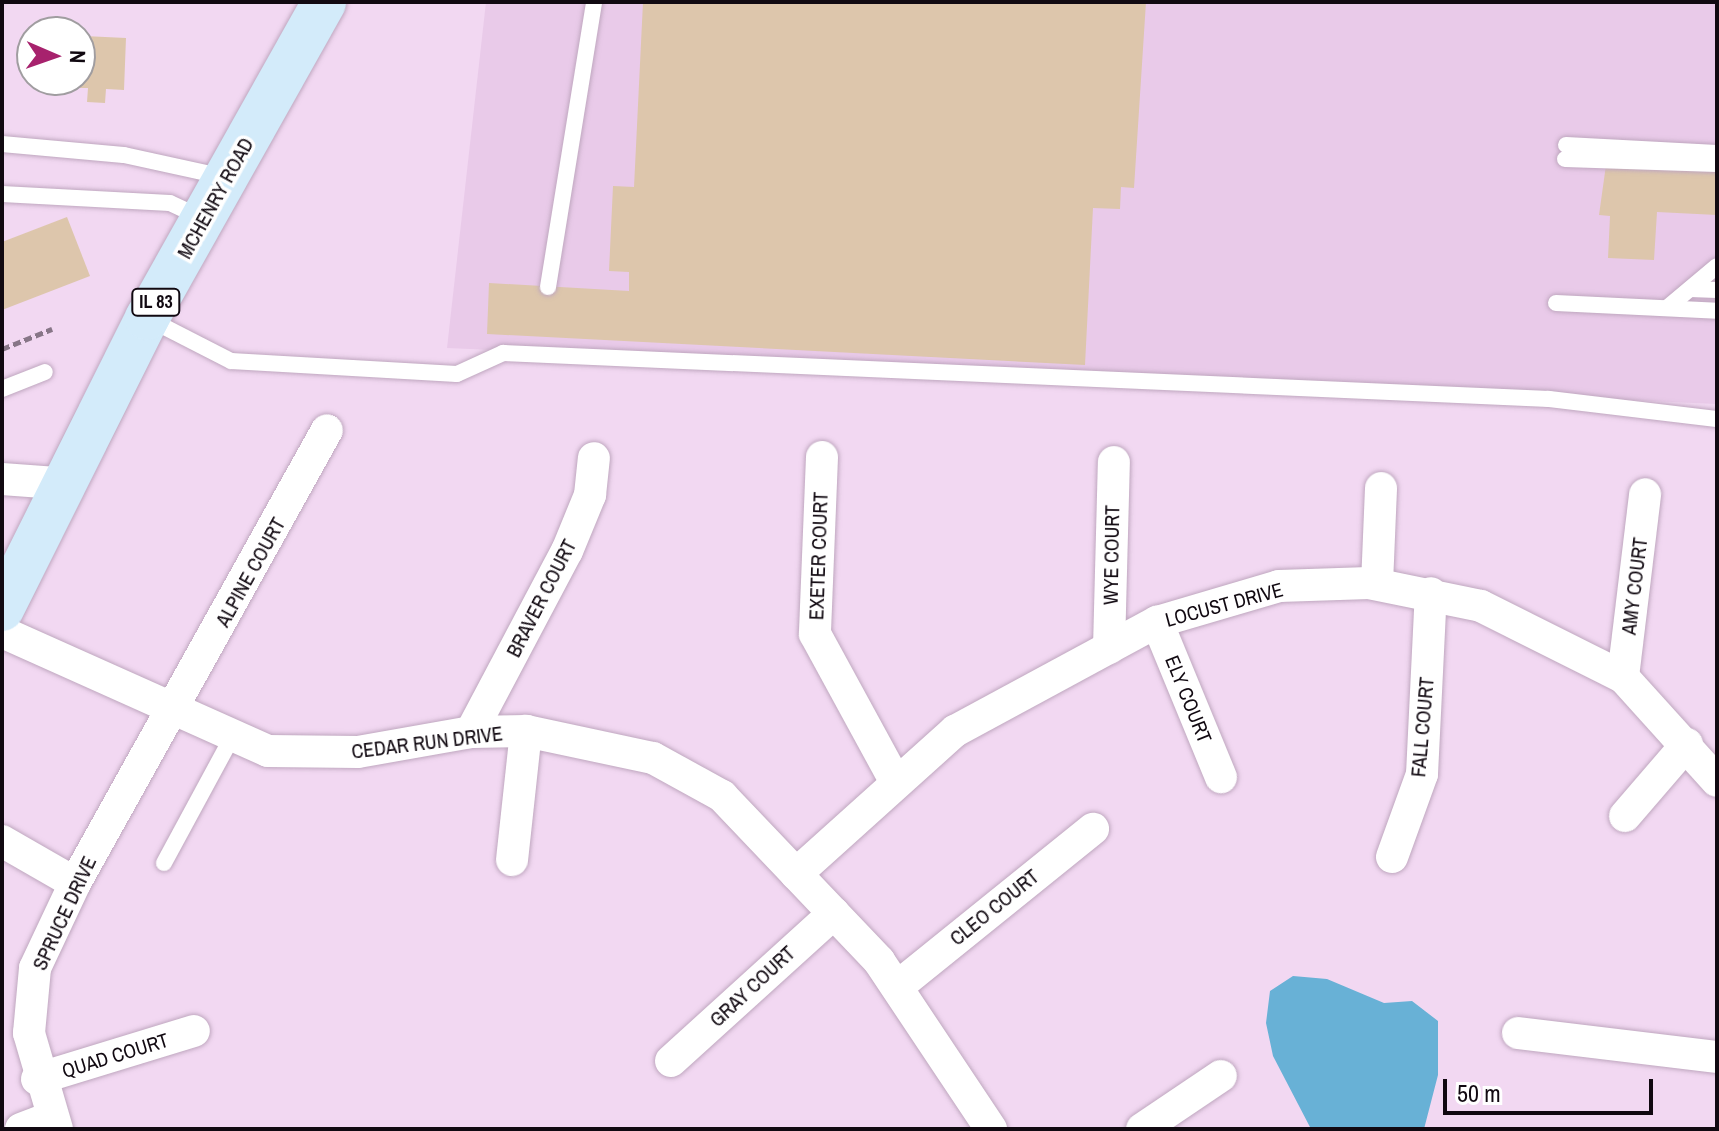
<!DOCTYPE html>
<style>
body{margin:0}
#map{position:relative;width:1719px;height:1131px;overflow:hidden;background:#f2d8f2;font-family:"Archivo Narrow",sans-serif}
div>[style]{position:absolute}
[style*='--x']{left:calc(var(--x)*1px);top:calc(var(--y)*1px);width:calc(var(--w)*1px);rotate:calc(var(--a)*1deg)}
.built>*{inset:0;background:#e9cae9}
.water>*{inset:0;background:#68b1d6}
.building>*{inset:0;background:#ddc6ac}
.path>*{height:5px;margin-top:-2.5px;transform-origin:0;background:repeating-linear-gradient(90deg,#877687 0 8px,transparent 0 12px)}
.roads{filter:drop-shadow(0 0 2px #bfa7bf) drop-shadow(0 0 2px #bfa7bf)}
.lane>*{height:16px;margin:-8px;padding:0 8px;transform-origin:8px;border-radius:8px;background:#fff}
.street>*{height:32px;margin:-16px;padding:0 16px;transform-origin:16px;border-radius:16px;background:#fff}
.primary>*{height:44px;margin:-22px;padding:0 22px;transform-origin:22px;border-radius:22px;background:#d3ebfa}
span{translate:-50% -50%;white-space:nowrap;text-align:center;line-height:1.15;-webkit-text-stroke:7px #fff;paint-order:stroke}
.shield-label span{padding:2px 6px;background:#fff;border:2px solid;border-radius:6px;-webkit-text-stroke-width:0}
.shield-label{font-size:18px;color:#110911;font-weight:700}
.street-label{font-size:20px;color:#110911}
.frame{position:absolute;inset:0;border:4px solid #110911;pointer-events:none}
.north{position:absolute;left:16px;top:16px;width:80px;height:80px;box-sizing:border-box;background:#fff;border:2px solid #a09da0;border-radius:50%;rotate:92deg;font-size:22px;font-weight:700;line-height:32px;text-align:center;color:#110911}
.north::after{content:'';display:block;margin:auto;width:28px;height:36px;background:#a7226d;clip-path:polygon(50% 0,100% 100%,50% 72%,0 100%)}
.scale{position:absolute;left:1443px;top:1079px;width:210px;height:36px;box-sizing:border-box;border:4px solid #110911;border-top:0;padding-left:10px;font-size:24px;line-height:28px;white-space:nowrap;color:#110911;-webkit-text-stroke:6px #fff;paint-order:stroke}
</style>
<div id="map">
<div class="built">
<i style="clip-path:polygon(486px 2px,1717px 2px,1717px 404px,447px 348px)"></i>
</div>
<div class="water">
<i style="clip-path:polygon(1293px 976px,1327px 979px,1384px 1003px,1412px 1001px,1438px 1021px,1438px 1075px,1424px 1129px,1311px 1129px,1273px 1056px,1266px 1023px,1270px 991px)"></i>
</div>
<div class="building">
<i style="clip-path:polygon(643px 2px,1146px 2px,1134px 188px,1121px 187px,1120px 209px,1093px 208px,1085px 365px,487px 334px,489px 283px,629px 291px,629px 272px,609px 271px,613px 186px,634px 187px)"></i>
<i style="clip-path:polygon(84px 36px,126px 38px,124px 90px,106px 89px,105px 103px,87px 102px,88px 88px,80px 88px)"></i>
<i style="clip-path:polygon(1606px 165px,1717px 171px,1717px 215px,1657px 212px,1654px 260px,1608px 258px,1610px 216px,1599px 215px)"></i>
<i style="clip-path:polygon(67px 217px,90px 276px,2px 310px,2px 242px)"></i>
</div>
<div class="path">
<i style="--x:2;--y:349;--w:54;--a:-21.8"></i>
</div>
<div class="roads">
<div class="lane">
<i style="--x:2;--y:144;--w:122;--a:5.2"></i>
<i style="--x:124;--y:155;--w:103;--a:12.3"></i>
<i style="--x:1566;--y:145;--w:151;--a:3"></i>
<i style="--x:1565;--y:159;--w:152;--a:1.9"></i>
<i style="--x:2;--y:194;--w:168;--a:3.1"></i>
<i style="--x:170;--y:203;--w:33;--a:25"></i>
<i style="--x:548;--y:287;--w:289;--a:-80.8"></i>
<i style="--x:1690;--y:289;--w:27;--a:2"></i>
<i style="--x:1556;--y:303;--w:161;--a:2.8"></i>
<i style="--x:1667;--y:308;--w:65;--a:-40"></i>
<i style="--x:149;--y:319;--w:92;--a:27.1"></i>
<i style="--x:231;--y:361;--w:226;--a:3.3"></i>
<i style="--x:457;--y:374;--w:51;--a:-24.5"></i>
<i style="--x:503;--y:353;--w:1047;--a:2.52"></i>
<i style="--x:1549;--y:399;--w:169;--a:6.8"></i>
<i style="--x:2;--y:389;--w:46;--a:-21.6"></i>
<i style="--x:164;--y:863;--w:143;--a:-61.6"></i>
</div>
<div class="street">
<i style="--x:822;--y:457;--w:177;--a:92.3"></i>
<i style="--x:815;--y:634;--w:165;--a:61.4"></i>
<i style="--x:2;--y:479;--w:68;--a:4.2"></i>
<i style="--x:1377;--y:584;--w:96;--a:-87.6"></i>
<i style="--x:1157;--y:622;--w:168;--a:67.6"></i>
<i style="--x:2;--y:632;--w:291;--a:24.1"></i>
<i style="--x:268;--y:751;--w:90;--a:0.6"></i>
<i style="--x:358;--y:752;--w:115;--a:-10"></i>
<i style="--x:471;--y:732;--w:55;--a:-1"></i>
<i style="--x:526;--y:731;--w:130;--a:12"></i>
<i style="--x:653;--y:758;--w:79;--a:28.8"></i>
<i style="--x:722;--y:796;--w:228;--a:46.4"></i>
<i style="--x:879;--y:961;--w:202;--a:56.3"></i>
<i style="--x:1109;--y:648;--w:186;--a:-88.5"></i>
<i style="--x:1623;--y:677;--w:184;--a:-83.1"></i>
<i style="--x:471;--y:732;--w:205;--a:-62.1"></i>
<i style="--x:567;--y:551;--w:61;--a:-67.7"></i>
<i style="--x:590;--y:495;--w:37;--a:-84"></i>
<i style="--x:1625;--y:816;--w:95;--a:-49.3"></i>
<i style="--x:2;--y:841;--w:84;--a:29.9"></i>
<i style="--x:1392;--y:857;--w:88;--a:-70.1"></i>
<i style="--x:1422;--y:774;--w:181;--a:-87.2"></i>
<i style="--x:512;--y:860;--w:130;--a:-83.8"></i>
<i style="--x:796;--y:874;--w:214;--a:-42"></i>
<i style="--x:955;--y:731;--w:230;--a:-28.4"></i>
<i style="--x:1157;--y:622;--w:127;--a:-16.4"></i>
<i style="--x:1279;--y:586;--w:90;--a:-1.9"></i>
<i style="--x:1369;--y:583;--w:114;--a:11.6"></i>
<i style="--x:1481;--y:606;--w:159;--a:26.6"></i>
<i style="--x:1623;--y:677;--w:140;--a:47.9"></i>
<i style="--x:897;--y:987;--w:252;--a:-38.9"></i>
<i style="--x:1518;--y:1033;--w:200;--a:6.9"></i>
<i style="--x:671;--y:1061;--w:220;--a:-42.2"></i>
<i style="--x:37;--y:1079;--w:164;--a:-17"></i>
<i style="--x:21;--y:1129;--w:33;--a:-21"></i>
<i style="--x:57;--y:1129;--w:100;--a:-106.3"></i>
<i style="--x:29;--y:1033;--w:65;--a:-84.7"></i>
<i style="--x:35;--y:968;--w:94;--a:-64.8"></i>
<i style="--x:75;--y:883;--w:518;--a:-60.91"></i>
<i style="--x:1142;--y:1129;--w:95;--a:-33.9"></i>
</div>
<div class="primary">
<i style="--x:2;--y:609;--w:325;--a:-63.5"></i>
<i style="--x:147;--y:318;--w:362;--a:-60.7"></i>
</div>
</div>
<div class="shield-label">
<span style="left:156px;top:302px">IL 83</span>
</div>
<div class="street-label">
<span style="left:215px;top:198px;rotate:-61deg">MCHENRY ROAD</span>
<span style="left:1111px;top:555px;rotate:-89deg">WYE COURT</span>
<span style="left:818px;top:556px;rotate:-88deg">EXETER COURT</span>
<span style="left:250px;top:572px;rotate:-61deg">ALPINE COURT</span>
<span style="left:1634px;top:586px;rotate:-83deg">AMY COURT</span>
<span style="left:541px;top:598px;rotate:-63deg">BRAVER COURT</span>
<span style="left:1224px;top:604px;rotate:-15deg">LOCUST DRIVE</span>
<span style="left:1189px;top:699px;rotate:68deg">ELY COURT</span>
<span style="left:1422px;top:727px;rotate:-85deg">FALL COURT</span>
<span style="left:427px;top:742px;rotate:-7deg">CEDAR RUN DRIVE</span>
<span style="left:994px;top:907px;rotate:-39deg">CLEO COURT</span>
<span style="left:64px;top:913px;rotate:-65deg">SPRUCE DRIVE</span>
<span style="left:752px;top:986px;rotate:-43deg">GRAY COURT</span>
<span style="left:115px;top:1055px;rotate:-17deg">QUAD COURT</span>
</div>
<div class="frame"></div>
<div class="north">N</div>
<div class="scale">50 m</div>
</div>
